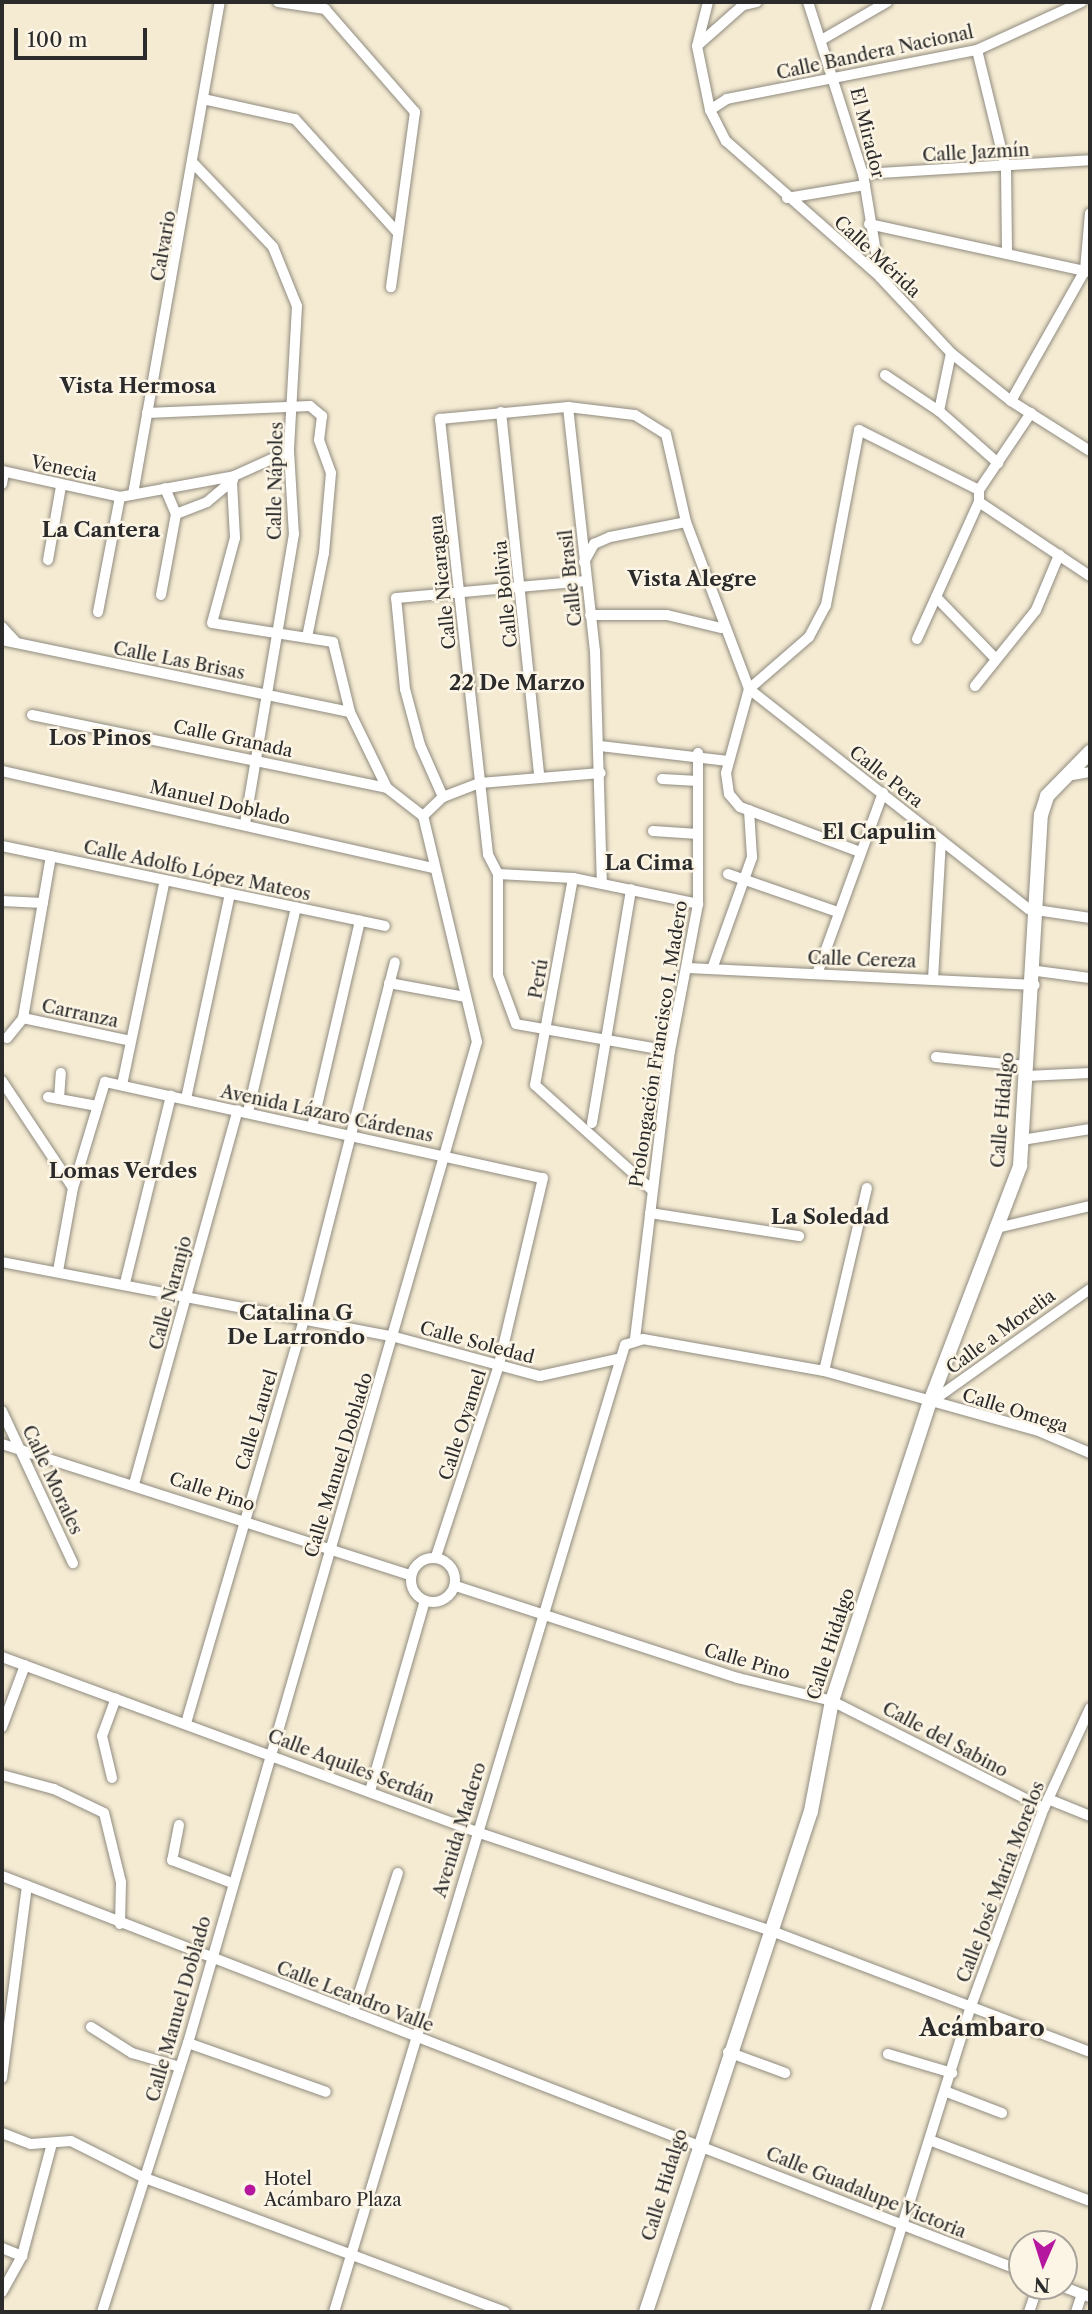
<!DOCTYPE html>
<meta charset="utf-8">
<style>
body{margin:0}
#map{position:relative;width:1092px;height:2314px;overflow:hidden;background:#f5ebd3;font-family:"Libre Caslon Text",serif}
div>[style]{position:absolute}
[style*='--x']{left:calc(var(--x)*1px);top:calc(var(--y)*1px);width:calc(var(--w)*1px);rotate:calc(var(--a)*1deg)}
.roads{filter:drop-shadow(0 0 2px #908b7f) drop-shadow(0 0 2px #908b7f)}
.street>*{height:10px;margin:-5px;padding:0 5px;transform-origin:5px;border-radius:5px;background:#fff}
.street>.ring{margin:-5px;padding:0;box-sizing:content-box;background:none;border:10px solid #fff;border-radius:50%}
.secondary>*{height:14px;margin:-7px;padding:0 7px;transform-origin:7px;border-radius:7px;background:#fff}
.dots>*{width:19px;height:19px;translate:-50% -50%;box-sizing:border-box;border:4px solid #fcf5e5;border-radius:50%}
span{translate:-50% -50%;white-space:nowrap;text-align:center;line-height:1.15;-webkit-text-stroke:5px #fcf5e5;paint-order:stroke}
.street-label{font-size:18px;color:#2b2b2b}
.poi-label{font-size:18px;color:#2b2b2b}
.left{translate:0 -50%;text-align:left}
.quarter-label{font-size:21px;color:#2b2b2b;font-weight:700}
.district-label{font-size:24px;color:#2b2b2b;font-weight:700}
.frame{position:absolute;inset:0;border:4px solid #2b2b2b;pointer-events:none}
.north{position:absolute;left:1008px;top:2230px;width:70px;height:70px;box-sizing:border-box;background:#fcf5e5;border:2px solid #a8a49b;border-radius:50%;rotate:183deg;font-size:19px;font-weight:700;line-height:28px;text-align:center;color:#2b2b2b}
.north::after{content:'';display:block;margin:auto;width:24px;height:32px;background:#b5179e;clip-path:polygon(50% 0,100% 100%,50% 72%,0 100%)}
.scale{position:absolute;left:14px;top:28px;width:133px;height:32px;box-sizing:border-box;border:4px solid #2b2b2b;border-top:0;padding-left:9px;font-size:21px;line-height:24px;white-space:nowrap;color:#2b2b2b;-webkit-text-stroke:5px #fcf5e5;paint-order:stroke}
</style>
<div id="map">
<div class="roads">
<div class="street">
<i style="--x:278;--y:2;--w:48;--a:8.5"></i>
<i style="--x:325;--y:9;--w:137;--a:48.9"></i>
<i style="--x:415;--y:112;--w:177;--a:97.8"></i>
<i style="--x:708;--y:2;--w:45;--a:104"></i>
<i style="--x:697;--y:46;--w:65;--a:78.5"></i>
<i style="--x:710;--y:110;--w:35;--a:63"></i>
<i style="--x:726;--y:141;--w:205;--a:41.4"></i>
<i style="--x:880;--y:277;--w:104;--a:46.9"></i>
<i style="--x:951;--y:353;--w:77;--a:38.7"></i>
<i style="--x:1011;--y:401;--w:93;--a:32.3"></i>
<i style="--x:808;--y:2;--w:181;--a:72.3"></i>
<i style="--x:863;--y:174;--w:104;--a:80.6"></i>
<i style="--x:823;--y:39;--w:74;--a:-30"></i>
<i style="--x:698;--y:45;--w:60;--a:-41.6"></i>
<i style="--x:743;--y:5;--w:14;--a:-12"></i>
<i style="--x:977;--y:50;--w:122;--a:76.3"></i>
<i style="--x:1006;--y:169;--w:82;--a:89.3"></i>
<i style="--x:203;--y:99;--w:94;--a:12.3"></i>
<i style="--x:295;--y:119;--w:154;--a:47.9"></i>
<i style="--x:710;--y:110;--w:20;--a:-33"></i>
<i style="--x:727;--y:99;--w:255;--a:-11.1"></i>
<i style="--x:977;--y:50;--w:115;--a:-24.6"></i>
<i style="--x:194;--y:164;--w:115;--a:46.4"></i>
<i style="--x:273;--y:247;--w:64;--a:67.9"></i>
<i style="--x:297;--y:306;--w:145;--a:93.2"></i>
<i style="--x:289;--y:451;--w:83;--a:86.6"></i>
<i style="--x:294;--y:534;--w:295;--a:99.6"></i>
<i style="--x:863;--y:174;--w:227;--a:-3.5"></i>
<i style="--x:787;--y:198;--w:79;--a:-9.5"></i>
<i style="--x:869;--y:224;--w:226;--a:12.3"></i>
<i style="--x:885;--y:375;--w:65;--a:33.7"></i>
<i style="--x:939;--y:411;--w:79;--a:41.4"></i>
<i style="--x:1011;--y:401;--w:150;--a:-60.5"></i>
<i style="--x:1085;--y:270;--w:57;--a:-85"></i>
<i style="--x:568;--y:407;--w:245;--a:83.7"></i>
<i style="--x:595;--y:651;--w:232;--a:88.3"></i>
<i style="--x:939;--y:411;--w:59;--a:-78.3"></i>
<i style="--x:501;--y:412;--w:363;--a:84"></i>
<i style="--x:147;--y:413;--w:163;--a:-2.5"></i>
<i style="--x:310;--y:406;--w:16;--a:40"></i>
<i style="--x:322;--y:416;--w:24;--a:97"></i>
<i style="--x:319;--y:440;--w:35;--a:70"></i>
<i style="--x:331;--y:473;--w:80;--a:95"></i>
<i style="--x:324;--y:553;--w:86;--a:101.4"></i>
<i style="--x:2;--y:471;--w:121;--a:12.4"></i>
<i style="--x:120;--y:497;--w:116;--a:-10.4"></i>
<i style="--x:234;--y:476;--w:60;--a:-24.4"></i>
<i style="--x:2;--y:484;--w:12;--a:-81"></i>
<i style="--x:979;--y:490;--w:93;--a:-56"></i>
<i style="--x:133;--y:494;--w:500;--a:-80"></i>
<i style="--x:176;--y:514;--w:33;--a:-21"></i>
<i style="--x:207;--y:502;--w:34;--a:-40"></i>
<i style="--x:48;--y:560;--w:75;--a:-80"></i>
<i style="--x:584;--y:562;--w:21;--a:-61"></i>
<i style="--x:594;--y:544;--w:17;--a:-24"></i>
<i style="--x:610;--y:537;--w:77;--a:-11.2"></i>
<i style="--x:161;--y:595;--w:82;--a:-79.5"></i>
<i style="--x:176;--y:514;--w:28;--a:-113"></i>
<i style="--x:936;--y:597;--w:82;--a:46"></i>
<i style="--x:98;--y:612;--w:117;--a:-79.2"></i>
<i style="--x:590;--y:615;--w:77;--a:0"></i>
<i style="--x:667;--y:615;--w:56;--a:13.5"></i>
<i style="--x:2;--y:627;--w:22;--a:47"></i>
<i style="--x:917;--y:639;--w:150;--a:-65.7"></i>
<i style="--x:2;--y:640;--w:355;--a:11.7"></i>
<i style="--x:975;--y:686;--w:97;--a:-51.2"></i>
<i style="--x:1036;--y:610;--w:60;--a:-67.3"></i>
<i style="--x:32;--y:715;--w:362;--a:11.6"></i>
<i style="--x:600;--y:746;--w:129;--a:6.7"></i>
<i style="--x:2;--y:771;--w:440;--a:12.7"></i>
<i style="--x:1072;--y:775;--w:18;--a:-9"></i>
<i style="--x:662;--y:779;--w:36;--a:3"></i>
<i style="--x:443;--y:797;--w:57;--a:-113.9"></i>
<i style="--x:420;--y:745;--w:58;--a:-105"></i>
<i style="--x:405;--y:689;--w:91;--a:-95.6"></i>
<i style="--x:396;--y:598;--w:191;--a:-5.1"></i>
<i style="--x:423;--y:816;--w:28;--a:-44"></i>
<i style="--x:443;--y:797;--w:40;--a:-21"></i>
<i style="--x:480;--y:783;--w:121;--a:-4.7"></i>
<i style="--x:653;--y:831;--w:45;--a:3.8"></i>
<i style="--x:2;--y:846;--w:391;--a:11.8"></i>
<i style="--x:860;--y:852;--w:128;--a:-159.4"></i>
<i style="--x:740;--y:807;--w:17;--a:-130"></i>
<i style="--x:729;--y:794;--w:21;--a:-98"></i>
<i style="--x:726;--y:773;--w:87;--a:-74.7"></i>
<i style="--x:749;--y:689;--w:79;--a:-40.9"></i>
<i style="--x:809;--y:637;--w:36;--a:-62"></i>
<i style="--x:826;--y:605;--w:178;--a:-79.3"></i>
<i style="--x:859;--y:430;--w:134;--a:26.6"></i>
<i style="--x:979;--y:490;--w:12;--a:90"></i>
<i style="--x:979;--y:502;--w:133;--a:33.7"></i>
<i style="--x:498;--y:874;--w:75;--a:3.1"></i>
<i style="--x:573;--y:878;--w:128;--a:11.7"></i>
<i style="--x:728;--y:874;--w:113;--a:19.1"></i>
<i style="--x:573;--y:878;--w:210;--a:100.4"></i>
<i style="--x:535;--y:1085;--w:156;--a:41.9"></i>
<i style="--x:2;--y:901;--w:41;--a:2.8"></i>
<i style="--x:688;--y:968;--w:347;--a:2.8"></i>
<i style="--x:712;--y:969;--w:119;--a:-70.3"></i>
<i style="--x:752;--y:857;--w:47;--a:-93.7"></i>
<i style="--x:1037;--y:971;--w:53;--a:7.5"></i>
<i style="--x:817;--y:974;--w:193;--a:-70"></i>
<i style="--x:933;--y:979;--w:139;--a:-86.7"></i>
<i style="--x:389;--y:983;--w:77;--a:10.4"></i>
<i style="--x:23;--y:1018;--w:164;--a:-80.2"></i>
<i style="--x:23;--y:1018;--w:110;--a:12"></i>
<i style="--x:7;--y:1038;--w:26;--a:-51"></i>
<i style="--x:670;--y:1051;--w:156;--a:-170.1"></i>
<i style="--x:516;--y:1024;--w:52;--a:-110.2"></i>
<i style="--x:498;--y:975;--w:101;--a:-90"></i>
<i style="--x:498;--y:874;--w:22;--a:-117"></i>
<i style="--x:488;--y:854;--w:438;--a:-96.3"></i>
<i style="--x:440;--y:419;--w:129;--a:-5.4"></i>
<i style="--x:568;--y:407;--w:67;--a:6.8"></i>
<i style="--x:635;--y:415;--w:36;--a:32"></i>
<i style="--x:666;--y:434;--w:90;--a:77.2"></i>
<i style="--x:686;--y:522;--w:178;--a:69.3"></i>
<i style="--x:749;--y:689;--w:356;--a:38.2"></i>
<i style="--x:1029;--y:909;--w:62;--a:8.4"></i>
<i style="--x:936;--y:1057;--w:90;--a:5.7"></i>
<i style="--x:1026;--y:1076;--w:64;--a:-2.7"></i>
<i style="--x:2;--y:1081;--w:128;--a:56.4"></i>
<i style="--x:122;--y:1085;--w:209;--a:-78.2"></i>
<i style="--x:48;--y:1097;--w:50;--a:10.4"></i>
<i style="--x:59;--y:1099;--w:26;--a:-86"></i>
<i style="--x:186;--y:1099;--w:210;--a:-77.9"></i>
<i style="--x:248;--y:1112;--w:210;--a:-76.8"></i>
<i style="--x:592;--y:1123;--w:237;--a:-80.5"></i>
<i style="--x:312;--y:1127;--w:212;--a:-76.9"></i>
<i style="--x:1022;--y:1140;--w:69;--a:-9.2"></i>
<i style="--x:650;--y:1213;--w:151;--a:8.8"></i>
<i style="--x:997;--y:1228;--w:96;--a:-13.3"></i>
<i style="--x:2;--y:1262;--w:400;--a:10.8"></i>
<i style="--x:395;--y:1337;--w:150;--a:15.1"></i>
<i style="--x:540;--y:1376;--w:83;--a:-12.5"></i>
<i style="--x:621;--y:1358;--w:14;--a:-73"></i>
<i style="--x:625;--y:1345;--w:19;--a:-18"></i>
<i style="--x:643;--y:1339;--w:184;--a:10"></i>
<i style="--x:824;--y:1371;--w:220;--a:15.6"></i>
<i style="--x:1036;--y:1430;--w:59;--a:23.1"></i>
<i style="--x:58;--y:1271;--w:84;--a:-79.8"></i>
<i style="--x:73;--y:1188;--w:111;--a:-73.2"></i>
<i style="--x:105;--y:1082;--w:448;--a:12.4"></i>
<i style="--x:543;--y:1178;--w:195;--a:103.3"></i>
<i style="--x:498;--y:1368;--w:199;--a:108.2"></i>
<i style="--x:125;--y:1283;--w:193;--a:-76.2"></i>
<i style="--x:635;--y:1339;--w:290;--a:-83.1"></i>
<i style="--x:670;--y:1051;--w:150;--a:-79.2"></i>
<i style="--x:698;--y:904;--w:151;--a:-90"></i>
<i style="--x:824;--y:1371;--w:188;--a:-76.8"></i>
<i style="--x:931;--y:1402;--w:195;--a:-35.4"></i>
<i style="--x:2;--y:1411;--w:168;--a:65"></i>
<i style="--x:2;--y:1444;--w:429;--a:17.8"></i>
<i style="--x:134;--y:1484;--w:388;--a:-74.5"></i>
<i class="ring" style="left:411px;top:1558px;width:34px;height:34px"></i>
<i style="--x:456;--y:1586;--w:297;--a:18.1"></i>
<i style="--x:738;--y:1678;--w:97;--a:13.7"></i>
<i style="--x:832;--y:1701;--w:237;--a:26.8"></i>
<i style="--x:2;--y:1657;--w:506;--a:20.22"></i>
<i style="--x:477;--y:1832;--w:308;--a:18.6"></i>
<i style="--x:769;--y:1930;--w:343;--a:20.8"></i>
<i style="--x:186;--y:1723;--w:421;--a:-73.7"></i>
<i style="--x:304;--y:1319;--w:368;--a:-75.7"></i>
<i style="--x:2;--y:1727;--w:66;--a:-69.6"></i>
<i style="--x:2;--y:1775;--w:54;--a:15.1"></i>
<i style="--x:54;--y:1789;--w:55;--a:25.6"></i>
<i style="--x:104;--y:1813;--w:71;--a:76.2"></i>
<i style="--x:121;--y:1882;--w:42;--a:91.4"></i>
<i style="--x:112;--y:1778;--w:43;--a:-103.4"></i>
<i style="--x:102;--y:1736;--w:40;--a:-69.8"></i>
<i style="--x:370;--y:1791;--w:198;--a:-73.9"></i>
<i style="--x:1048;--y:1799;--w:45;--a:22"></i>
<i style="--x:179;--y:1825;--w:36;--a:101"></i>
<i style="--x:172;--y:1860;--w:64;--a:21"></i>
<i style="--x:2;--y:1876;--w:1094;--a:21.17"></i>
<i style="--x:353;--y:2012;--w:146;--a:-72.1"></i>
<i style="--x:91;--y:2027;--w:49;--a:32.4"></i>
<i style="--x:132;--y:2053;--w:50;--a:16.3"></i>
<i style="--x:188;--y:2043;--w:146;--a:19.5"></i>
<i style="--x:728;--y:2052;--w:61;--a:20.2"></i>
<i style="--x:888;--y:2054;--w:67;--a:16.5"></i>
<i style="--x:2;--y:2078;--w:194;--a:-82.6"></i>
<i style="--x:947;--y:2092;--w:59;--a:20.9"></i>
<i style="--x:2;--y:2133;--w:31;--a:21"></i>
<i style="--x:31;--y:2144;--w:40;--a:-4.3"></i>
<i style="--x:71;--y:2141;--w:83;--a:26.6"></i>
<i style="--x:145;--y:2178;--w:384;--a:20.4"></i>
<i style="--x:932;--y:2141;--w:169;--a:20.8"></i>
<i style="--x:2;--y:2248;--w:22;--a:22"></i>
<i style="--x:1061;--y:2286;--w:31;--a:21"></i>
<i style="--x:2;--y:2292;--w:41;--a:-60.9"></i>
<i style="--x:22;--y:2256;--w:117;--a:-75.1"></i>
<i style="--x:102;--y:2312;--w:282;--a:-72.3"></i>
<i style="--x:188;--y:2043;--w:1042;--a:-73.9"></i>
<i style="--x:477;--y:1042;--w:232;--a:-103.4"></i>
<i style="--x:423;--y:816;--w:46;--a:-142.1"></i>
<i style="--x:387;--y:788;--w:85;--a:-116"></i>
<i style="--x:350;--y:712;--w:72;--a:-103.7"></i>
<i style="--x:333;--y:642;--w:122;--a:-171.1"></i>
<i style="--x:212;--y:623;--w:88;--a:-74.9"></i>
<i style="--x:235;--y:538;--w:55;--a:-93.1"></i>
<i style="--x:334;--y:2312;--w:996;--a:-73.26"></i>
<i style="--x:875;--y:2312;--w:321;--a:-72.6"></i>
<i style="--x:971;--y:2006;--w:211;--a:-69.8"></i>
<i style="--x:1044;--y:1808;--w:110;--a:-65.3"></i>
<i style="--x:1029;--y:2312;--w:28;--a:-71"></i>
<i style="--x:1076;--y:2312;--w:19;--a:-72"></i>
</div>
<div class="secondary">
<i style="--x:646;--y:2312;--w:527;--a:-71.77"></i>
<i style="--x:811;--y:1811;--w:112;--a:-79.2"></i>
<i style="--x:832;--y:1701;--w:315;--a:-71.9"></i>
<i style="--x:930;--y:1402;--w:253;--a:-69.1"></i>
<i style="--x:1020;--y:1166;--w:352;--a:-86.6"></i>
<i style="--x:1041;--y:815;--w:20;--a:-72"></i>
<i style="--x:1047;--y:796;--w:62;--a:-45.7"></i>
</div>
</div>
<div class="dots">
<i style="left:250px;top:2190px;background:#b5179e"></i>
</div>
<div class="street-label">
<span style="left:875px;top:53px;rotate:-12deg">Calle Bandera Nacional</span>
<span style="left:867px;top:133px;rotate:76deg">El Mirador</span>
<span style="left:976px;top:153px;rotate:-3deg">Calle Jazmín</span>
<span style="left:164px;top:246px;rotate:-80deg">Calvario</span>
<span style="left:877px;top:257px;rotate:43deg">Calle Mérida</span>
<span style="left:64px;top:469px;rotate:12deg">Venecia</span>
<span style="left:276px;top:481px;rotate:-89deg">Calle Nápoles</span>
<span style="left:571px;top:578px;rotate:-96deg">Calle Brasil</span>
<span style="left:443px;top:582px;rotate:-96deg">Calle Nicaragua</span>
<span style="left:506px;top:594px;rotate:-96deg">Calle Bolivia</span>
<span style="left:179px;top:661px;rotate:11deg">Calle Las Brisas</span>
<span style="left:233px;top:739px;rotate:12deg">Calle Granada</span>
<span style="left:886px;top:777px;rotate:38deg">Calle Pera</span>
<span style="left:220px;top:803px;rotate:13deg">Manuel Doblado</span>
<span style="left:197px;top:871px;rotate:12deg">Calle Adolfo López Mateos</span>
<span style="left:862px;top:960px;rotate:2deg">Calle Cereza</span>
<span style="left:539px;top:979px;rotate:-80deg">Perú</span>
<span style="left:80px;top:1014px;rotate:12deg">Carranza</span>
<span style="left:659px;top:1044px;rotate:-81deg">Prolongación Francisco I. Madero</span>
<span style="left:1003px;top:1110px;rotate:-85deg">Calle Hidalgo</span>
<span style="left:327px;top:1114px;rotate:12deg">Avenida Lázaro Cárdenas</span>
<span style="left:171px;top:1293px;rotate:-75deg">Calle Naranjo</span>
<span style="left:1001px;top:1332px;rotate:-36deg">Calle a Morelia</span>
<span style="left:477px;top:1343px;rotate:15deg">Calle Soledad</span>
<span style="left:1015px;top:1411px;rotate:17deg">Calle Omega</span>
<span style="left:257px;top:1420px;rotate:-73deg">Calle Laurel</span>
<span style="left:463px;top:1425px;rotate:-72deg">Calle Oyamel</span>
<span style="left:339px;top:1465px;rotate:-73deg">Calle Manuel Doblado</span>
<span style="left:52px;top:1480px;rotate:65deg">Calle Morales</span>
<span style="left:212px;top:1492px;rotate:18deg">Calle Pino</span>
<span style="left:831px;top:1644px;rotate:-72deg">Calle Hidalgo</span>
<span style="left:747px;top:1662px;rotate:16deg">Calle Pino</span>
<span style="left:945px;top:1740px;rotate:28deg">Calle del Sabino</span>
<span style="left:351px;top:1767px;rotate:21deg">Calle Aquiles Serdán</span>
<span style="left:460px;top:1830px;rotate:-73deg">Avenida Madero</span>
<span style="left:1001px;top:1882px;rotate:-69deg">Calle José María Morelos</span>
<span style="left:355px;top:1997px;rotate:21deg">Calle Leandro Valle</span>
<span style="left:179px;top:2009px;rotate:-74deg">Calle Manuel Doblado</span>
<span style="left:665px;top:2185px;rotate:-73deg">Calle Hidalgo</span>
<span style="left:866px;top:2193px;rotate:22deg">Calle Guadalupe Victoria</span>
</div>
<div class="poi-label">
<span class="left" style="left:264px;top:2190px">Hotel<br>Acámbaro Plaza</span>
</div>
<div class="quarter-label">
<span style="left:138px;top:386px">Vista Hermosa</span>
<span style="left:101px;top:530px">La Cantera</span>
<span style="left:692px;top:579px">Vista Alegre</span>
<span style="left:517px;top:683px">22 De Marzo</span>
<span style="left:100px;top:738px">Los Pinos</span>
<span style="left:879px;top:832px">El Capulin</span>
<span style="left:649px;top:863px">La Cima</span>
<span style="left:123px;top:1171px">Lomas Verdes</span>
<span style="left:830px;top:1217px">La Soledad</span>
<span style="left:296px;top:1325px">Catalina G<br>De Larrondo</span>
</div>
<div class="district-label">
<span style="left:982px;top:2028px">Acámbaro</span>
</div>
<div class="frame"></div>
<div class="north">N</div>
<div class="scale">100 m</div>
</div>
